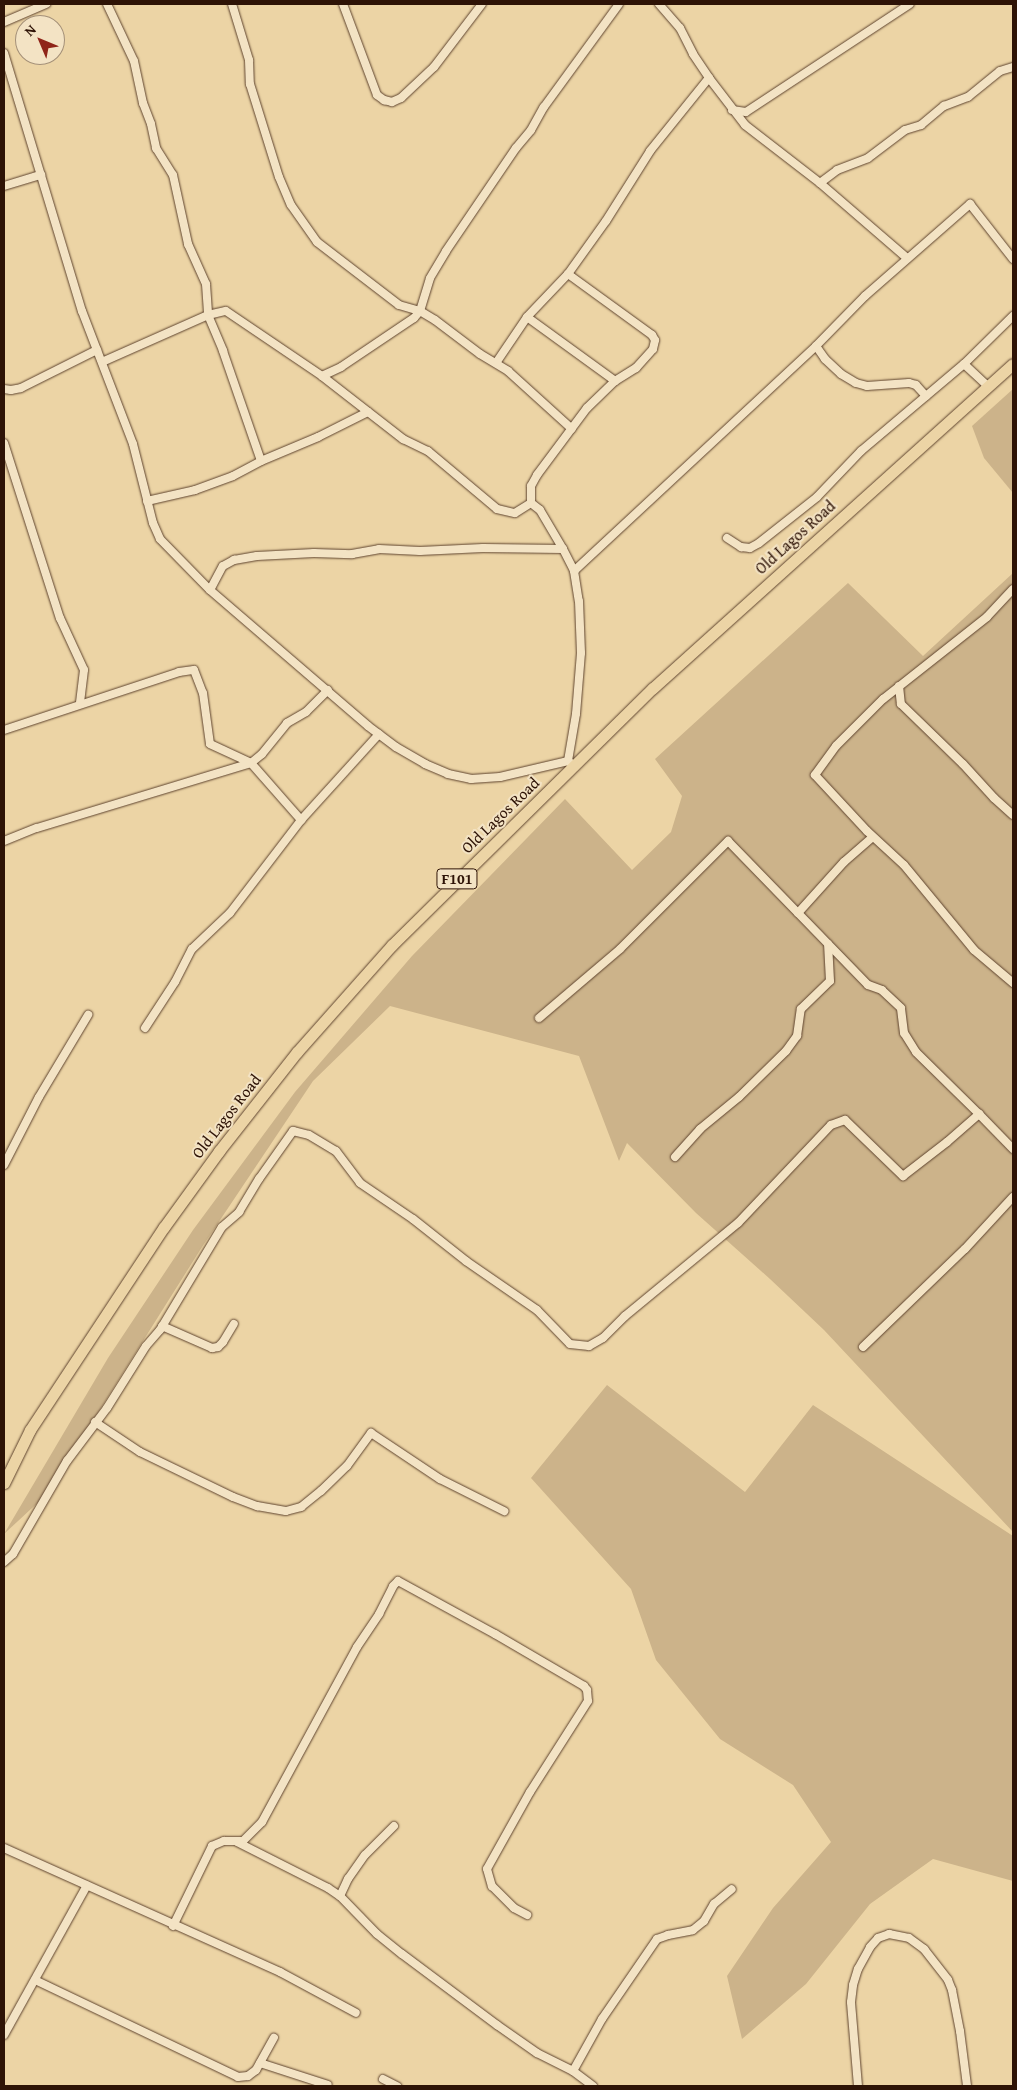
<!DOCTYPE html>
<style>
body{margin:0}
#map{position:relative;width:1017px;height:2090px;overflow:hidden;background:#ecd4a5;font-family:"Gentium Book Plus",serif}
div>[style]{position:absolute}
[style*='--x']{left:calc(var(--x)*1px);top:calc(var(--y)*1px);width:calc(var(--w)*1px);rotate:calc(var(--a)*1deg)}
.green>*{inset:0;background:#ccb38a}
.roads{filter:drop-shadow(0 0 1px #5e432e) drop-shadow(0 0 1px #5e432e)}
.minor>*{height:8px;margin:-4px;padding:0 4px;transform-origin:4px;border-radius:4px;background:#f3e3c4}
.primary>*{height:11px;margin:-5.5px;padding:0 5.5px;transform-origin:5.5px;border-radius:5.5px;background:#ecd4a5}
span{translate:-50% -50%;white-space:nowrap;text-align:center;line-height:1.15;-webkit-text-stroke:4px #f3e3c4;paint-order:stroke}
.shield-label span{padding:1px 4px;background:#f3e3c4;border:1px solid;border-radius:4px;-webkit-text-stroke-width:0}
.shield-label{font-size:15px;color:#2e1306;font-weight:700}
.street-label{font-size:16px;color:#2e1306}
.frame{position:absolute;inset:0;border:5px solid #2e1306;pointer-events:none}
.north{position:absolute;left:15px;top:15px;width:50px;height:50px;box-sizing:border-box;background:#f3e3c4;border:1px solid #a49078;border-radius:50%;rotate:315deg;font-size:14px;font-weight:700;line-height:20px;text-align:center;color:#2e1306}
.north::after{content:'';display:block;margin:auto;width:18px;height:22px;background:#8f2418;clip-path:polygon(50% 0,100% 100%,50% 72%,0 100%)}
</style>
<div id="map">
<div class="green">
<i style="clip-path:polygon(1013px 389px,1013px 493px,984px 458px,972px 426px)"></i>
<i style="clip-path:polygon(1013px 573px,1013px 1532px,824px 1330px,770px 1279px,696px 1213px,627px 1143px,619px 1161px,579px 1056px,390px 1006px,313px 1081px,202px 1247px,94px 1419px,59px 1483px,4px 1534px,108px 1358px,193px 1230px,295px 1092px,412px 956px,565px 799px,632px 870px,671px 832px,682px 796px,655px 759px,848px 583px,923px 656px)"></i>
<i style="clip-path:polygon(607px 1385px,745px 1492px,813px 1405px,1013px 1536px,1013px 1881px,933px 1859px,870px 1904px,806px 1984px,742px 2039px,727px 1976px,773px 1908px,831px 1842px,793px 1785px,720px 1739px,656px 1660px,631px 1589px,531px 1478px)"></i>
</div>
<div class="roads">
<div class="minor">
<i style="--x:107;--y:4;--w:63;--a:64.7"></i>
<i style="--x:134;--y:61;--w:43;--a:77.9"></i>
<i style="--x:143;--y:103;--w:22;--a:69"></i>
<i style="--x:151;--y:124;--w:25;--a:78"></i>
<i style="--x:156;--y:148;--w:32;--a:58"></i>
<i style="--x:173;--y:175;--w:71;--a:77.7"></i>
<i style="--x:188;--y:244;--w:44;--a:65.8"></i>
<i style="--x:206;--y:284;--w:31;--a:86"></i>
<i style="--x:208;--y:315;--w:39;--a:67"></i>
<i style="--x:223;--y:351;--w:116;--a:70.9"></i>
<i style="--x:232;--y:4;--w:59;--a:73.1"></i>
<i style="--x:249;--y:60;--w:24;--a:88"></i>
<i style="--x:250;--y:84;--w:97;--a:72.7"></i>
<i style="--x:279;--y:177;--w:30;--a:67"></i>
<i style="--x:291;--y:205;--w:45;--a:54.9"></i>
<i style="--x:317;--y:242;--w:103;--a:37.5"></i>
<i style="--x:399;--y:305;--w:22;--a:16"></i>
<i style="--x:420;--y:311;--w:17;--a:31"></i>
<i style="--x:435;--y:320;--w:56;--a:37.1"></i>
<i style="--x:480;--y:354;--w:33;--a:31"></i>
<i style="--x:508;--y:371;--w:86;--a:42.2"></i>
<i style="--x:343;--y:4;--w:97;--a:69.5"></i>
<i style="--x:377;--y:95;--w:9;--a:36"></i>
<i style="--x:384;--y:100;--w:8;--a:14"></i>
<i style="--x:392;--y:102;--w:10;--a:-24"></i>
<i style="--x:401;--y:98;--w:45;--a:-43.2"></i>
<i style="--x:434;--y:67;--w:79;--a:-52.7"></i>
<i style="--x:659;--y:4;--w:32;--a:49"></i>
<i style="--x:680;--y:28;--w:29;--a:63"></i>
<i style="--x:693;--y:54;--w:29;--a:56"></i>
<i style="--x:709;--y:78;--w:59;--a:52.5"></i>
<i style="--x:745;--y:125;--w:95;--a:37.7"></i>
<i style="--x:820;--y:183;--w:115;--a:40.8"></i>
<i style="--x:4;--y:22;--w:46;--a:-23.2"></i>
<i style="--x:4;--y:53;--w:270;--a:73.2"></i>
<i style="--x:82;--y:311;--w:142;--a:69"></i>
<i style="--x:133;--y:444;--w:81;--a:75.8"></i>
<i style="--x:153;--y:523;--w:17;--a:66"></i>
<i style="--x:160;--y:539;--w:71;--a:45.6"></i>
<i style="--x:210;--y:590;--w:208;--a:40.7"></i>
<i style="--x:368;--y:726;--w:35;--a:37"></i>
<i style="--x:396;--y:747;--w:34;--a:30"></i>
<i style="--x:425;--y:764;--w:25;--a:23"></i>
<i style="--x:448;--y:774;--w:24;--a:12"></i>
<i style="--x:471;--y:779;--w:29;--a:-4"></i>
<i style="--x:500;--y:777;--w:70;--a:-13.2"></i>
<i style="--x:568;--y:761;--w:9;--a:36"></i>
<i style="--x:732;--y:110;--w:14;--a:8"></i>
<i style="--x:746;--y:112;--w:196;--a:-33.4"></i>
<i style="--x:820;--y:183;--w:21;--a:-37"></i>
<i style="--x:837;--y:170;--w:33;--a:-21"></i>
<i style="--x:868;--y:158;--w:46;--a:-37.1"></i>
<i style="--x:905;--y:130;--w:17;--a:-17"></i>
<i style="--x:921;--y:125;--w:30;--a:-40"></i>
<i style="--x:944;--y:106;--w:26;--a:-21"></i>
<i style="--x:968;--y:97;--w:41;--a:-39.1"></i>
<i style="--x:1000;--y:71;--w:14;--a:-17"></i>
<i style="--x:4;--y:186;--w:39;--a:-17"></i>
<i style="--x:527;--y:317;--w:109;--a:36"></i>
<i style="--x:816;--y:346;--w:16;--a:55"></i>
<i style="--x:825;--y:359;--w:22;--a:43"></i>
<i style="--x:841;--y:374;--w:17;--a:31"></i>
<i style="--x:856;--y:383;--w:11;--a:15"></i>
<i style="--x:867;--y:386;--w:42;--a:-4.1"></i>
<i style="--x:909;--y:383;--w:7;--a:16"></i>
<i style="--x:916;--y:385;--w:15;--a:48"></i>
<i style="--x:102;--y:362;--w:116;--a:-23.9"></i>
<i style="--x:208;--y:315;--w:18;--a:-13"></i>
<i style="--x:226;--y:311;--w:116;--a:34.1"></i>
<i style="--x:322;--y:376;--w:103;--a:37.9"></i>
<i style="--x:403;--y:439;--w:28;--a:26"></i>
<i style="--x:428;--y:451;--w:90;--a:40"></i>
<i style="--x:497;--y:509;--w:18;--a:13"></i>
<i style="--x:515;--y:513;--w:19;--a:-32"></i>
<i style="--x:496;--y:363;--w:55;--a:-56"></i>
<i style="--x:527;--y:317;--w:59;--a:-46.4"></i>
<i style="--x:568;--y:274;--w:65;--a:-54.4"></i>
<i style="--x:606;--y:221;--w:83;--a:-57.8"></i>
<i style="--x:650;--y:151;--w:94;--a:-51.1"></i>
<i style="--x:964;--y:364;--w:69;--a:-44.4"></i>
<i style="--x:322;--y:376;--w:21;--a:-25"></i>
<i style="--x:341;--y:367;--w:88;--a:-33.9"></i>
<i style="--x:414;--y:318;--w:9;--a:-49"></i>
<i style="--x:420;--y:311;--w:34;--a:-73"></i>
<i style="--x:430;--y:278;--w:31;--a:-59"></i>
<i style="--x:446;--y:251;--w:125;--a:-55.8"></i>
<i style="--x:516;--y:148;--w:23;--a:-50"></i>
<i style="--x:531;--y:130;--w:26;--a:-61"></i>
<i style="--x:544;--y:107;--w:127;--a:-53.9"></i>
<i style="--x:4;--y:389;--w:7;--a:8"></i>
<i style="--x:11;--y:390;--w:10;--a:-11"></i>
<i style="--x:21;--y:388;--w:85;--a:-26.6"></i>
<i style="--x:4;--y:443;--w:184;--a:72.3"></i>
<i style="--x:60;--y:618;--w:57;--a:65.2"></i>
<i style="--x:84;--y:670;--w:33;--a:97"></i>
<i style="--x:147;--y:501;--w:49;--a:-12.9"></i>
<i style="--x:195;--y:490;--w:40;--a:-20.2"></i>
<i style="--x:233;--y:476;--w:32;--a:-28"></i>
<i style="--x:261;--y:461;--w:62;--a:-22.8"></i>
<i style="--x:318;--y:437;--w:56;--a:-26.6"></i>
<i style="--x:531;--y:503;--w:17;--a:-90"></i>
<i style="--x:531;--y:486;--w:13;--a:-61"></i>
<i style="--x:537;--y:475;--w:84;--a:-53.3"></i>
<i style="--x:587;--y:408;--w:39;--a:-44"></i>
<i style="--x:615;--y:381;--w:25;--a:-32"></i>
<i style="--x:636;--y:368;--w:25;--a:-48"></i>
<i style="--x:653;--y:349;--w:9;--a:-77"></i>
<i style="--x:655;--y:340;--w:6;--a:-121"></i>
<i style="--x:652;--y:335;--w:104;--a:-144"></i>
<i style="--x:531;--y:503;--w:11;--a:38"></i>
<i style="--x:540;--y:510;--w:45;--a:59.5"></i>
<i style="--x:563;--y:549;--w:25;--a:63"></i>
<i style="--x:574;--y:571;--w:30;--a:81"></i>
<i style="--x:579;--y:601;--w:52;--a:87.8"></i>
<i style="--x:581;--y:653;--w:61;--a:94.7"></i>
<i style="--x:576;--y:714;--w:48;--a:99.7"></i>
<i style="--x:727;--y:538;--w:17;--a:33"></i>
<i style="--x:741;--y:547;--w:9;--a:6"></i>
<i style="--x:750;--y:548;--w:10;--a:-29"></i>
<i style="--x:759;--y:543;--w:74;--a:-38.4"></i>
<i style="--x:817;--y:497;--w:64;--a:-46.3"></i>
<i style="--x:861;--y:451;--w:135;--a:-40.2"></i>
<i style="--x:964;--y:364;--w:34;--a:43"></i>
<i style="--x:574;--y:571;--w:330;--a:-42.9"></i>
<i style="--x:816;--y:346;--w:70;--a:-45.6"></i>
<i style="--x:865;--y:296;--w:140;--a:-41.2"></i>
<i style="--x:970;--y:204;--w:70;--a:52"></i>
<i style="--x:1013;--y:589;--w:38;--a:133"></i>
<i style="--x:987;--y:617;--w:132;--a:141.7"></i>
<i style="--x:883;--y:699;--w:66;--a:135"></i>
<i style="--x:836;--y:746;--w:36;--a:126"></i>
<i style="--x:815;--y:775;--w:76;--a:47.1"></i>
<i style="--x:867;--y:831;--w:50;--a:42.6"></i>
<i style="--x:904;--y:865;--w:110;--a:50.5"></i>
<i style="--x:974;--y:950;--w:51;--a:40.2"></i>
<i style="--x:210;--y:590;--w:27;--a:-62"></i>
<i style="--x:223;--y:566;--w:13;--a:-29"></i>
<i style="--x:234;--y:560;--w:23;--a:-10"></i>
<i style="--x:257;--y:556;--w:57;--a:-3"></i>
<i style="--x:314;--y:553;--w:38;--a:2"></i>
<i style="--x:352;--y:554;--w:27;--a:-10"></i>
<i style="--x:379;--y:549;--w:41;--a:2.8"></i>
<i style="--x:420;--y:551;--w:63;--a:-2.7"></i>
<i style="--x:483;--y:548;--w:80;--a:0.7"></i>
<i style="--x:899;--y:686;--w:18;--a:84"></i>
<i style="--x:901;--y:704;--w:86;--a:44.1"></i>
<i style="--x:963;--y:764;--w:46;--a:47.6"></i>
<i style="--x:994;--y:798;--w:25;--a:42"></i>
<i style="--x:4;--y:730;--w:184;--a:-18.3"></i>
<i style="--x:179;--y:672;--w:15;--a:-8"></i>
<i style="--x:194;--y:670;--w:25;--a:69"></i>
<i style="--x:203;--y:693;--w:51;--a:82.2"></i>
<i style="--x:210;--y:744;--w:45;--a:24.9"></i>
<i style="--x:251;--y:763;--w:76;--a:48.7"></i>
<i style="--x:4;--y:841;--w:35;--a:-22"></i>
<i style="--x:37;--y:828;--w:224;--a:-16.9"></i>
<i style="--x:251;--y:763;--w:14;--a:-39"></i>
<i style="--x:262;--y:754;--w:40;--a:-51"></i>
<i style="--x:287;--y:723;--w:22;--a:-30"></i>
<i style="--x:306;--y:712;--w:31;--a:-45"></i>
<i style="--x:539;--y:1018;--w:106;--a:-40.4"></i>
<i style="--x:620;--y:949;--w:153;--a:-45"></i>
<i style="--x:728;--y:841;--w:100;--a:45.8"></i>
<i style="--x:145;--y:1028;--w:55;--a:-56.9"></i>
<i style="--x:175;--y:982;--w:37;--a:-63"></i>
<i style="--x:192;--y:949;--w:52;--a:-43.5"></i>
<i style="--x:230;--y:913;--w:117;--a:-52.6"></i>
<i style="--x:301;--y:820;--w:116;--a:-47.8"></i>
<i style="--x:979;--y:1114;--w:49;--a:45.8"></i>
<i style="--x:675;--y:1157;--w:38;--a:-48"></i>
<i style="--x:700;--y:1129;--w:50;--a:-39.4"></i>
<i style="--x:739;--y:1097;--w:66;--a:-44.4"></i>
<i style="--x:786;--y:1051;--w:19;--a:-54"></i>
<i style="--x:797;--y:1036;--w:27;--a:-82"></i>
<i style="--x:801;--y:1009;--w:40;--a:-44"></i>
<i style="--x:830;--y:981;--w:37;--a:-93"></i>
<i style="--x:4;--y:1165;--w:76;--a:-62.8"></i>
<i style="--x:39;--y:1097;--w:96;--a:-59.1"></i>
<i style="--x:162;--y:1326;--w:55;--a:23.7"></i>
<i style="--x:212;--y:1348;--w:6;--a:-9"></i>
<i style="--x:218;--y:1347;--w:7;--a:-45"></i>
<i style="--x:223;--y:1342;--w:21;--a:-59"></i>
<i style="--x:863;--y:1347;--w:141;--a:-43.9"></i>
<i style="--x:965;--y:1249;--w:71;--a:-47.3"></i>
<i style="--x:95;--y:1422;--w:54;--a:33.7"></i>
<i style="--x:140;--y:1452;--w:103;--a:25.8"></i>
<i style="--x:233;--y:1497;--w:26;--a:21"></i>
<i style="--x:257;--y:1506;--w:29;--a:10"></i>
<i style="--x:286;--y:1511;--w:16;--a:-15"></i>
<i style="--x:301;--y:1507;--w:26;--a:-39"></i>
<i style="--x:321;--y:1491;--w:36;--a:-44"></i>
<i style="--x:347;--y:1466;--w:41;--a:-54"></i>
<i style="--x:371;--y:1433;--w:83;--a:33.7"></i>
<i style="--x:440;--y:1479;--w:72;--a:26.6"></i>
<i style="--x:4;--y:1562;--w:12;--a:-42"></i>
<i style="--x:13;--y:1554;--w:108;--a:-59.9"></i>
<i style="--x:67;--y:1461;--w:66;--a:-53"></i>
<i style="--x:107;--y:1408;--w:73;--a:-57.8"></i>
<i style="--x:146;--y:1346;--w:21;--a:-49"></i>
<i style="--x:160;--y:1330;--w:120;--a:-59"></i>
<i style="--x:222;--y:1227;--w:23;--a:-41"></i>
<i style="--x:239;--y:1212;--w:39;--a:-59"></i>
<i style="--x:259;--y:1179;--w:59;--a:-54.7"></i>
<i style="--x:293;--y:1131;--w:16;--a:14"></i>
<i style="--x:309;--y:1135;--w:31;--a:31"></i>
<i style="--x:336;--y:1151;--w:40;--a:53"></i>
<i style="--x:360;--y:1183;--w:64;--a:34.2"></i>
<i style="--x:413;--y:1219;--w:68;--a:38.4"></i>
<i style="--x:466;--y:1261;--w:86;--a:34.6"></i>
<i style="--x:537;--y:1310;--w:47;--a:45.9"></i>
<i style="--x:570;--y:1344;--w:19;--a:6"></i>
<i style="--x:589;--y:1346;--w:16;--a:-30"></i>
<i style="--x:603;--y:1338;--w:31;--a:-45"></i>
<i style="--x:625;--y:1316;--w:146;--a:-39.5"></i>
<i style="--x:738;--y:1223;--w:135;--a:-46.5"></i>
<i style="--x:831;--y:1125;--w:15;--a:-20"></i>
<i style="--x:845;--y:1120;--w:81;--a:44"></i>
<i style="--x:903;--y:1176;--w:56;--a:-37.7"></i>
<i style="--x:947;--y:1142;--w:43;--a:-41.2"></i>
<i style="--x:979;--y:1114;--w:88;--a:-135.5"></i>
<i style="--x:916;--y:1052;--w:22;--a:-122"></i>
<i style="--x:904;--y:1033;--w:25;--a:-97"></i>
<i style="--x:901;--y:1008;--w:26;--a:-137"></i>
<i style="--x:882;--y:990;--w:15;--a:-160"></i>
<i style="--x:868;--y:985;--w:100;--a:-134.2"></i>
<i style="--x:798;--y:913;--w:69;--a:-48"></i>
<i style="--x:844;--y:862;--w:38;--a:-41"></i>
<i style="--x:237;--y:1842;--w:102;--a:26.8"></i>
<i style="--x:328;--y:1888;--w:14;--a:34"></i>
<i style="--x:340;--y:1896;--w:53;--a:45.8"></i>
<i style="--x:377;--y:1934;--w:32;--a:39"></i>
<i style="--x:402;--y:1954;--w:119;--a:36.8"></i>
<i style="--x:497;--y:2025;--w:49;--a:35"></i>
<i style="--x:537;--y:2053;--w:40;--a:26.6"></i>
<i style="--x:573;--y:2071;--w:25;--a:37"></i>
<i style="--x:4;--y:1848;--w:303;--a:24.2"></i>
<i style="--x:280;--y:1972;--w:86;--a:28.3"></i>
<i style="--x:340;--y:1896;--w:19;--a:-65"></i>
<i style="--x:348;--y:1879;--w:29;--a:-55"></i>
<i style="--x:365;--y:1855;--w:41;--a:-45"></i>
<i style="--x:173;--y:1926;--w:89;--a:-64"></i>
<i style="--x:212;--y:1846;--w:13;--a:-23"></i>
<i style="--x:224;--y:1841;--w:19;--a:0"></i>
<i style="--x:243;--y:1841;--w:27;--a:-45"></i>
<i style="--x:262;--y:1822;--w:199;--a:-61.5"></i>
<i style="--x:357;--y:1647;--w:40;--a:-56"></i>
<i style="--x:379;--y:1614;--w:31;--a:-63"></i>
<i style="--x:393;--y:1586;--w:7;--a:-45"></i>
<i style="--x:398;--y:1581;--w:111;--a:28.7"></i>
<i style="--x:495;--y:1634;--w:103;--a:30.3"></i>
<i style="--x:584;--y:1686;--w:5;--a:53"></i>
<i style="--x:587;--y:1690;--w:11;--a:85"></i>
<i style="--x:588;--y:1701;--w:108;--a:122.5"></i>
<i style="--x:530;--y:1792;--w:88;--a:119.2"></i>
<i style="--x:487;--y:1869;--w:18;--a:74"></i>
<i style="--x:492;--y:1886;--w:31;--a:45"></i>
<i style="--x:514;--y:1908;--w:15;--a:28"></i>
<i style="--x:35;--y:1980;--w:225;--a:25.5"></i>
<i style="--x:238;--y:2077;--w:10;--a:-6"></i>
<i style="--x:248;--y:2076;--w:10;--a:-37"></i>
<i style="--x:256;--y:2070;--w:37;--a:-61"></i>
<i style="--x:4;--y:2035;--w:171;--a:-61"></i>
<i style="--x:260;--y:2063;--w:71;--a:17.9"></i>
<i style="--x:573;--y:2071;--w:60;--a:-60.9"></i>
<i style="--x:602;--y:2019;--w:97;--a:-55.5"></i>
<i style="--x:657;--y:1939;--w:12;--a:-20"></i>
<i style="--x:668;--y:1935;--w:25;--a:-11"></i>
<i style="--x:693;--y:1930;--w:14;--a:-39"></i>
<i style="--x:704;--y:1921;--w:20;--a:-60"></i>
<i style="--x:714;--y:1904;--w:23;--a:-40"></i>
<i style="--x:383;--y:2079;--w:16;--a:27"></i>
<i style="--x:858;--y:2086;--w:84;--a:-94.8"></i>
<i style="--x:851;--y:2002;--w:17;--a:-83"></i>
<i style="--x:853;--y:1985;--w:17;--a:-73"></i>
<i style="--x:858;--y:1969;--w:25;--a:-61"></i>
<i style="--x:870;--y:1947;--w:12;--a:-48"></i>
<i style="--x:878;--y:1938;--w:12;--a:-20"></i>
<i style="--x:889;--y:1934;--w:20;--a:11"></i>
<i style="--x:909;--y:1938;--w:19;--a:36"></i>
<i style="--x:924;--y:1949;--w:39;--a:52"></i>
<i style="--x:948;--y:1980;--w:11;--a:68"></i>
<i style="--x:952;--y:1990;--w:42;--a:79"></i>
<i style="--x:960;--y:2031;--w:55;--a:82.7"></i>
</div>
<div class="primary">
<i style="--x:4;--y:1483;--w:59;--a:-63.9"></i>
<i style="--x:30;--y:1430;--w:243;--a:-56.6"></i>
<i style="--x:164;--y:1227;--w:94;--a:-54.1"></i>
<i style="--x:219;--y:1151;--w:126;--a:-51.8"></i>
<i style="--x:297;--y:1052;--w:143;--a:-48.4"></i>
<i style="--x:392;--y:945;--w:366;--a:-44.6"></i>
<i style="--x:653;--y:688;--w:484;--a:-42"></i>
</div>
</div>
<div class="shield-label">
<span style="left:457px;top:879px">F101</span>
</div>
<div class="street-label">
<span style="left:795px;top:537px;rotate:-42deg">Old Lagos Road</span>
<span style="left:500px;top:815px;rotate:-44deg">Old Lagos Road</span>
<span style="left:226px;top:1116px;rotate:-52deg">Old Lagos Road</span>
</div>
<div class="frame"></div>
<div class="north">N</div>
</div>
